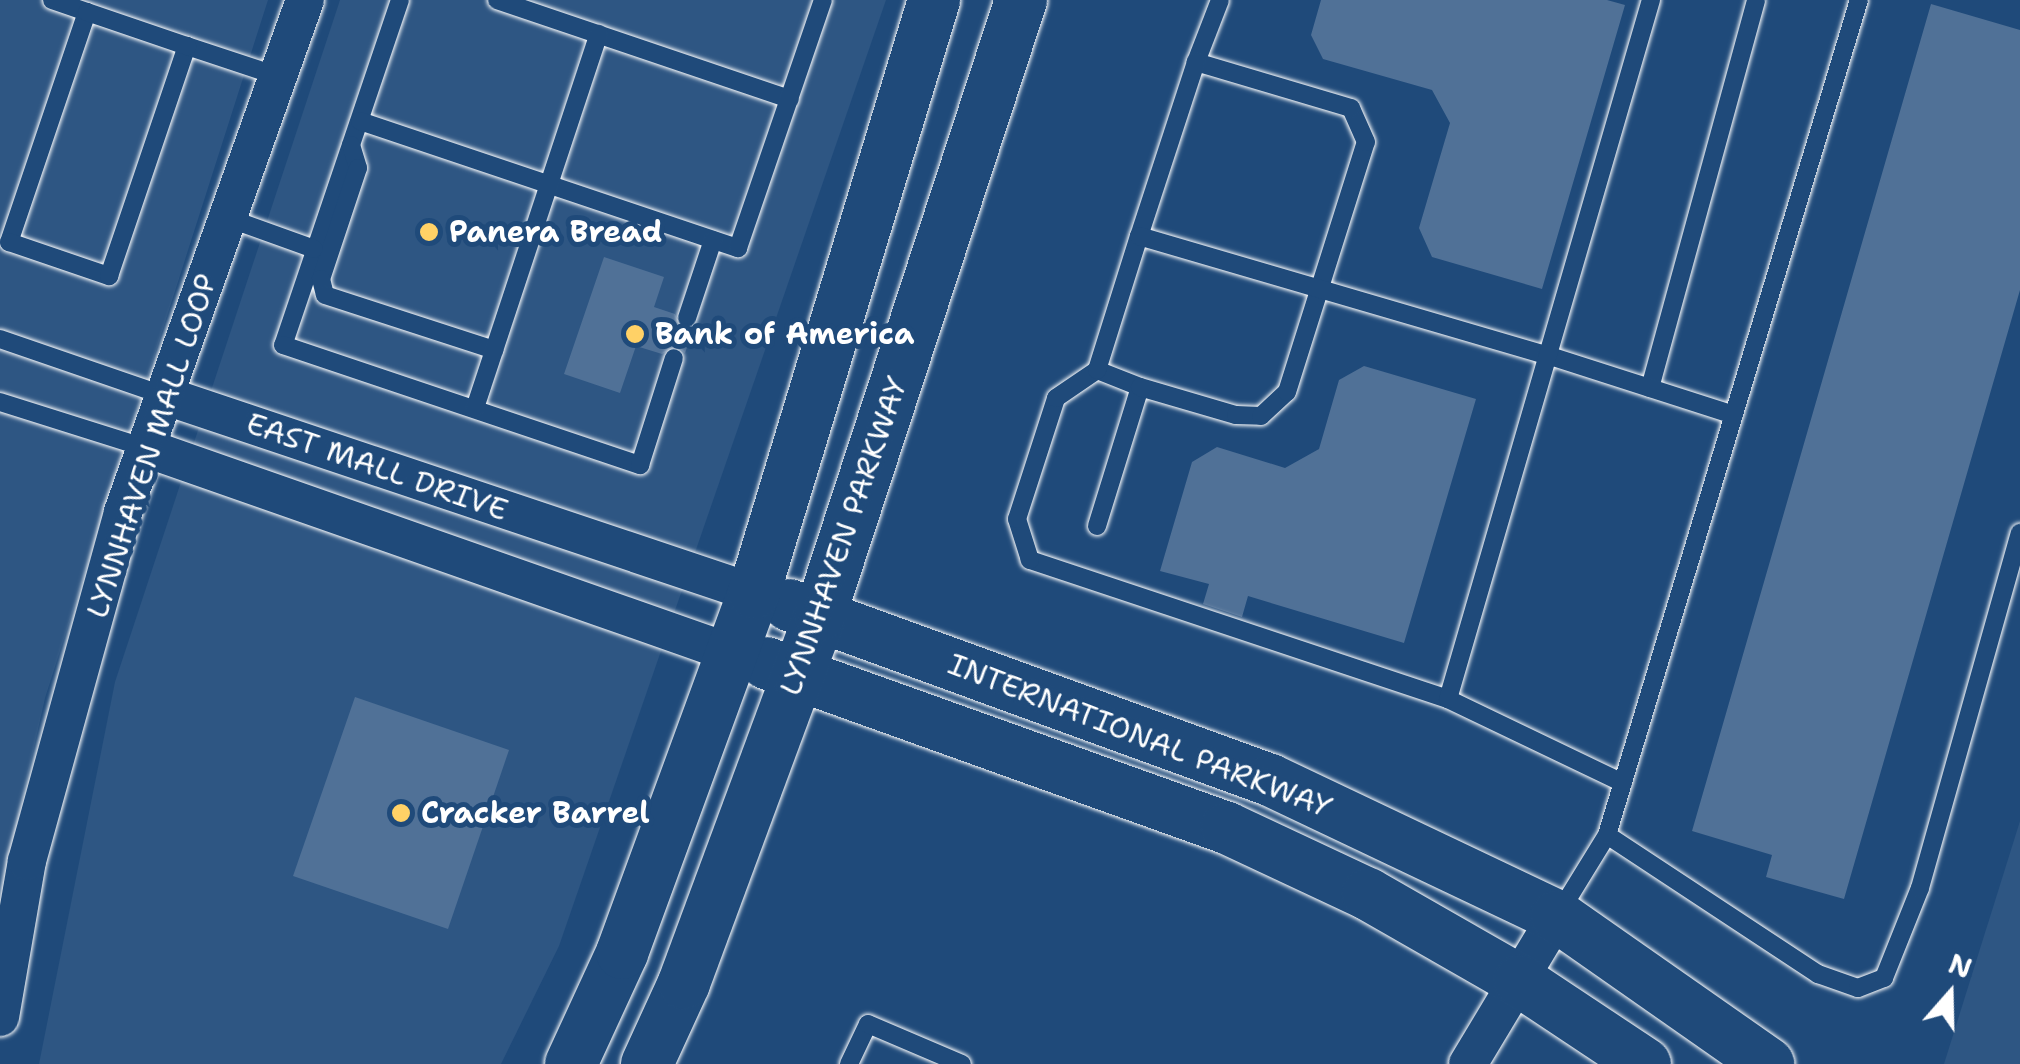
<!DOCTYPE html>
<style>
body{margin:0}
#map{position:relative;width:2020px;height:1064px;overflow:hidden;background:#1f4a7a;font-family:"Shantell Sans",sans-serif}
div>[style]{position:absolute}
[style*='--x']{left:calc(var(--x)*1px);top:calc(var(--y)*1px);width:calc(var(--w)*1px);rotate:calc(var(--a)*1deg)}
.built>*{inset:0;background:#2e5683}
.building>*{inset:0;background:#507197}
.roads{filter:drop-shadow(0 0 2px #fff) drop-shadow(0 0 2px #fff)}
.lane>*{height:18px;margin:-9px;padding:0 9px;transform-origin:9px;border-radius:9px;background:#1f4a7a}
.street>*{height:38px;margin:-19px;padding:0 19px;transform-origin:19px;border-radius:19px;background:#1f4a7a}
.secondary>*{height:52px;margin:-26px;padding:0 26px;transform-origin:26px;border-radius:26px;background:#1f4a7a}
.dots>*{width:28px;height:28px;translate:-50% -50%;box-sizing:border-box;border:5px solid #1f4a7a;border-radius:50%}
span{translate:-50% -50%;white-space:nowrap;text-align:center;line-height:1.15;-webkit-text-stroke:10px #1f4a7a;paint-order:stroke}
.poi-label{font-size:30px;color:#fff;font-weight:700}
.left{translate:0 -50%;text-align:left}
.street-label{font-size:30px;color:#fff}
.north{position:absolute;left:1900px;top:944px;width:100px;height:100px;-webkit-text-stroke:8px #1f4a7a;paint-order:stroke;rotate:20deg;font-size:28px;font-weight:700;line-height:40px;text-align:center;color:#fff}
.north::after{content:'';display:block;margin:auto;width:35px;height:45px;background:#fff;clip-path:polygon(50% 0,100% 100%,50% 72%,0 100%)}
</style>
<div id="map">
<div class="built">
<i style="clip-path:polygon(0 0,268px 0,45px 698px,0 900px)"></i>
<i style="clip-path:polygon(340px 0,886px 0,559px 946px,501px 1064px,39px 1064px,115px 682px)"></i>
<i style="clip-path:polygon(2020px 821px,2020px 1064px,1944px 1064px)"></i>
</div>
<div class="building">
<i style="clip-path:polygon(1321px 0,1607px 0,1625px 5px,1542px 289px,1432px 257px,1419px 228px,1450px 123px,1432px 90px,1323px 59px,1311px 35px)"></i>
<i style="clip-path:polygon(1931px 4px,2020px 30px,2020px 290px,1844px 899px,1766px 877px,1772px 855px,1692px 831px)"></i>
<i style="clip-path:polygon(604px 257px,664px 277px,654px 307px,675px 314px,682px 329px,694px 328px,685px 353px,677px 346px,662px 354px,636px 346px,620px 393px,564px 374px)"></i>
<i style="clip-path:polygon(1364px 366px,1476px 399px,1404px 643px,1248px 596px,1242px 617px,1203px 604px,1209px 584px,1160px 571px,1192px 462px,1217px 447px,1285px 468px,1319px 449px,1339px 380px)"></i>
<i style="clip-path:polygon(355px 697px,509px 750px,448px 929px,293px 876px)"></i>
</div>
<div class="roads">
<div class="lane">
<i style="--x:52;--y:0;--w:37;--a:19"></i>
<i style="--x:87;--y:12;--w:243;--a:108.7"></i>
<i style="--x:9;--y:242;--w:106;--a:18.8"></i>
<i style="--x:109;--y:276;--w:243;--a:-71.3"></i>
<i style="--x:187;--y:46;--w:99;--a:18.3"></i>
<i style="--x:400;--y:0;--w:364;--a:108.7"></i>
<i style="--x:283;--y:345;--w:377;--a:18.6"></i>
<i style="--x:640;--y:465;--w:112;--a:-72.4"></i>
<i style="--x:497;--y:0;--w:309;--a:18.7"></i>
<i style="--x:87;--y:12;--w:106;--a:18.8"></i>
<i style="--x:1196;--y:62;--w:66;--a:-68.8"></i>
<i style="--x:360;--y:121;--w:399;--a:18.6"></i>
<i style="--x:738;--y:248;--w:262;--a:-71.1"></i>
<i style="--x:351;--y:145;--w:24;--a:73"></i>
<i style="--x:358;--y:168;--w:117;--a:108.4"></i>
<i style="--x:321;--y:279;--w:16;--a:76"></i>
<i style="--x:325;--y:295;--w:178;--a:18"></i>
<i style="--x:228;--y:218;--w:91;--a:19.8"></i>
<i style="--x:687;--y:318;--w:82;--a:-71.6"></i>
<i style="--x:0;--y:339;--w:176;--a:19"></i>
<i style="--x:1097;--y:370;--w:46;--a:21.6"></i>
<i style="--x:1650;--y:388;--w:402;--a:-74.7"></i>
<i style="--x:0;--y:402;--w:153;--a:17.5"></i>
<i style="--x:475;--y:408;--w:394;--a:-71.7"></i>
<i style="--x:1097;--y:526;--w:145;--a:-72.8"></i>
<i style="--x:1140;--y:387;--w:100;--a:16.3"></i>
<i style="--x:1236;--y:415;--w:25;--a:2"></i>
<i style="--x:1261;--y:416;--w:35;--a:-43"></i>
<i style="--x:1287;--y:392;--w:262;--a:-72.5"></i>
<i style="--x:1366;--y:142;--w:37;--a:-114"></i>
<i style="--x:1351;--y:108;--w:162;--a:-163.5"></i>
<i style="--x:1196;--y:62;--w:183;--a:108.1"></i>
<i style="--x:1448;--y:699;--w:441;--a:-161.6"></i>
<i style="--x:1030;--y:560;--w:43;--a:-107.6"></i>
<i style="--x:1017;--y:519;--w:127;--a:-72.1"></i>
<i style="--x:1056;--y:398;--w:50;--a:-34.3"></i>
<i style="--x:1097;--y:370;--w:140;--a:-72.6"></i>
<i style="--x:1139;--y:236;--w:425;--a:16.3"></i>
<i style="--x:1547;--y:355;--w:196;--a:17.8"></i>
<i style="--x:1623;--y:783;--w:194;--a:-154.4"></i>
<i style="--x:1448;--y:699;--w:728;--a:-73.81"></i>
<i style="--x:1607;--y:835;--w:253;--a:33.4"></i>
<i style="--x:1818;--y:974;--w:42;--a:19.3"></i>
<i style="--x:1858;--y:988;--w:28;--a:-21"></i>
<i style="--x:1884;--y:978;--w:97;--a:-68.2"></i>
<i style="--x:1920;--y:888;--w:369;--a:-74.3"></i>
<i style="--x:1559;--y:913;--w:92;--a:-58.4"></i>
<i style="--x:1607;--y:835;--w:872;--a:-73.21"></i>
<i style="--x:849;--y:1064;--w:44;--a:-64.6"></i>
<i style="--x:868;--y:1024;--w:102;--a:23.1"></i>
</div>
<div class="street">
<i style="--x:166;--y:396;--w:620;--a:18.52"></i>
<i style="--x:146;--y:448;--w:620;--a:19.31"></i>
<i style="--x:0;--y:1017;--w:158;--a:-80.2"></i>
<i style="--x:27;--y:861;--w:362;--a:-74.6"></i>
<i style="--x:123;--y:512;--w:543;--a:-70.43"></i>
<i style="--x:1468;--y:1064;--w:173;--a:-59"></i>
</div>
<div class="secondary">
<i style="--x:789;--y:605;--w:512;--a:19.99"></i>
<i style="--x:1270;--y:780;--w:318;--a:25.4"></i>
<i style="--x:1557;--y:916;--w:258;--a:35"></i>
<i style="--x:766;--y:663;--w:490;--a:19.7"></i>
<i style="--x:1227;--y:828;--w:156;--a:25.1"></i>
<i style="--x:1368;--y:894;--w:175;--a:29.8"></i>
<i style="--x:1520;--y:981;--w:150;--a:33.6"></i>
<i style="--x:571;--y:1064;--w:122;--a:-65.3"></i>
<i style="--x:622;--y:953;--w:383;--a:-69.9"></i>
<i style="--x:754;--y:593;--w:620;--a:-73.11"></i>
<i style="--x:647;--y:1064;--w:89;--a:-65.4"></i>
<i style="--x:684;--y:983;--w:392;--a:-69.7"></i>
<i style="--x:820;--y:615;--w:647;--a:-71.9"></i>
</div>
</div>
<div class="dots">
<i style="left:429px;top:232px;background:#ffd166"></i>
<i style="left:635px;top:334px;background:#ffd166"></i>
<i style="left:401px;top:813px;background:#ffd166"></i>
</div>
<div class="poi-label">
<span class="left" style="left:449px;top:232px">Panera Bread</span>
<span class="left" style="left:655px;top:334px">Bank of America</span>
<span class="left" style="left:421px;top:813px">Cracker Barrel</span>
</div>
<div class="street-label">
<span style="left:152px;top:446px;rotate:-72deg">LYNNHAVEN MALL LOOP</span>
<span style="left:377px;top:467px;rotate:19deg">EAST MALL DRIVE</span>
<span style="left:844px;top:536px;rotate:-71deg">LYNNHAVEN PARKWAY</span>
<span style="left:1140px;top:736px;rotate:21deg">INTERNATIONAL PARKWAY</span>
</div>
<div class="north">N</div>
</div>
